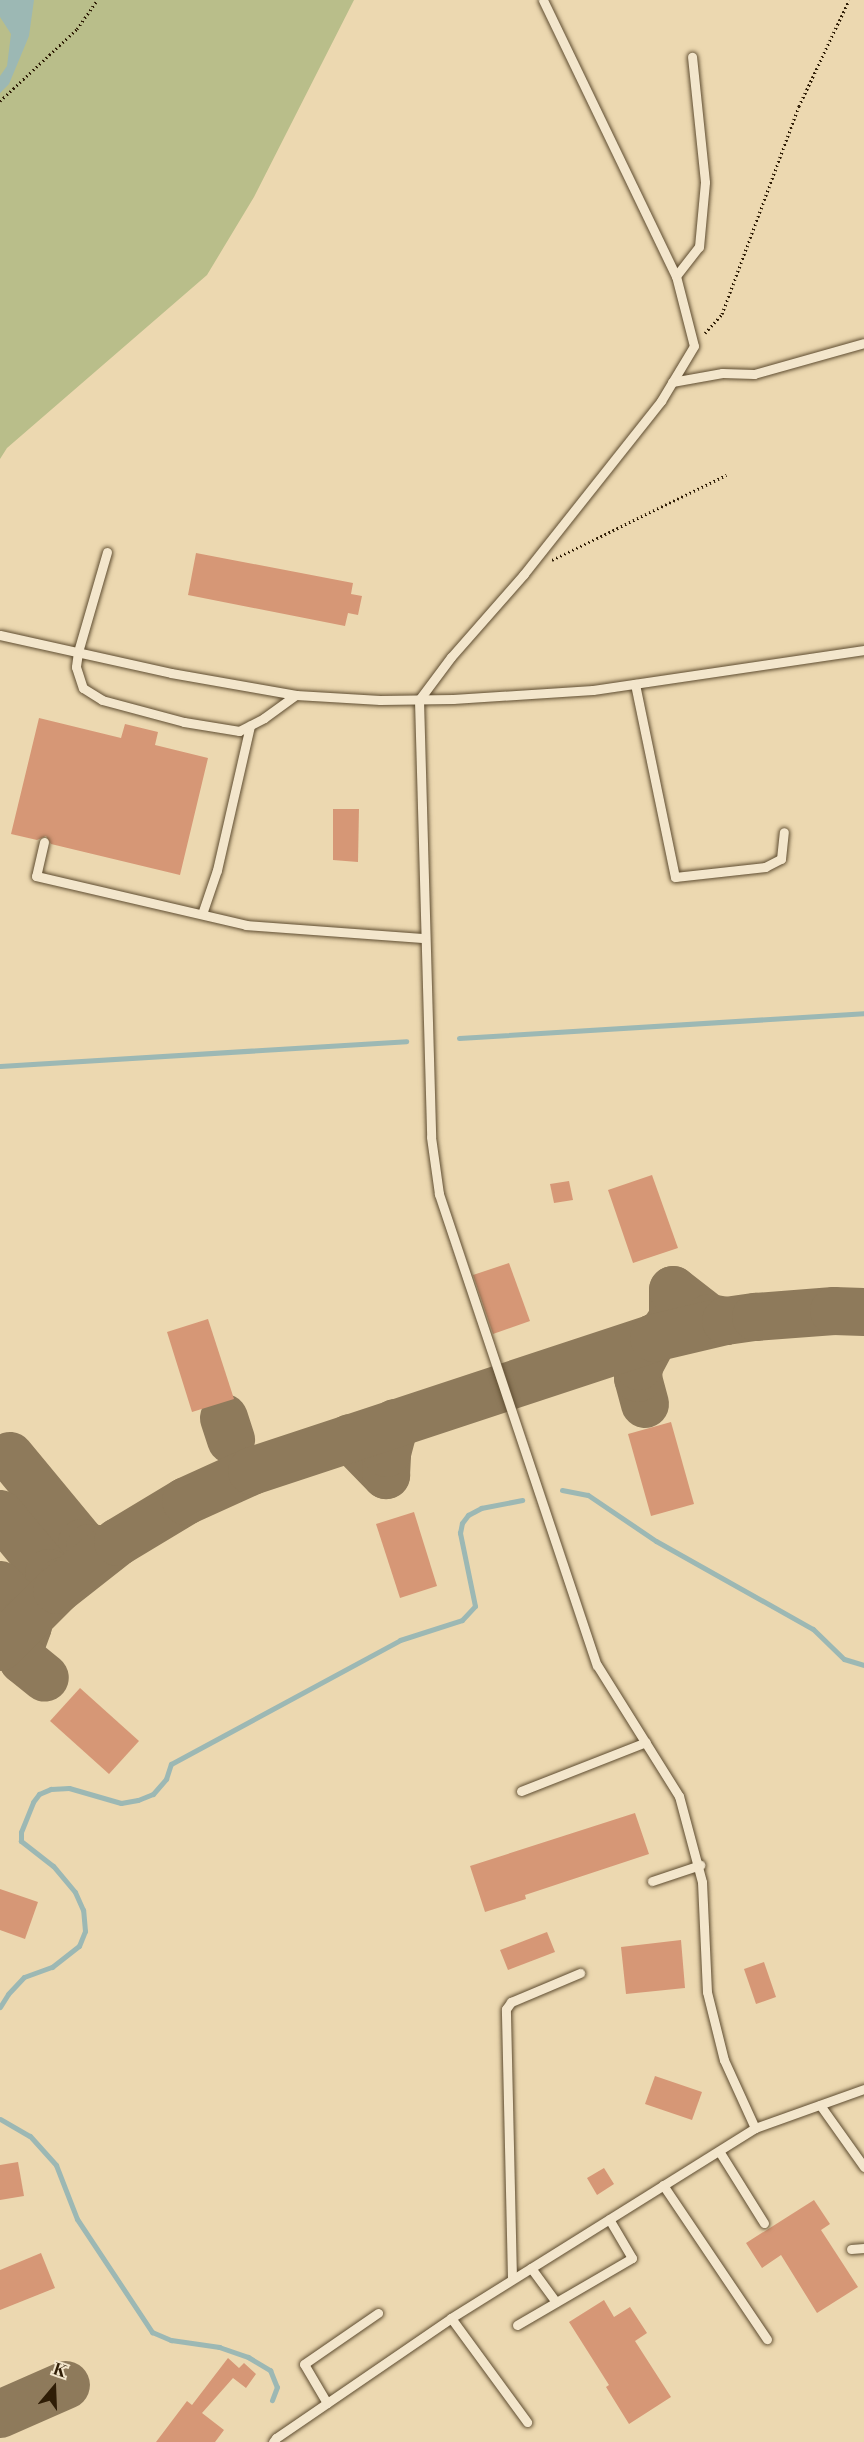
<!DOCTYPE html>
<style>
body{margin:0}
#map{position:relative;width:864px;height:2442px;overflow:hidden;background:#ecd8b0;font-family:"Libre Bodoni",serif}
div>[style]{position:absolute}
[style*='--x']{left:calc(var(--x)*1px);top:calc(var(--y)*1px);width:calc(var(--w)*1px);rotate:calc(var(--a)*1deg)}
.green>*{inset:0;background:#b9be8a}
.water>*{inset:0;background:#9cb8b4}
.stream>*{height:5px;margin:-2.5px;padding:0 2.5px;transform-origin:2.5px;border-radius:2.5px;background:#9cb8b4}
.taxiway>*{height:48px;margin:-24px;padding:0 24px;transform-origin:24px;border-radius:24px;background:#8e7a5b}
.building>*{inset:0;background:#d69776}
.path>*{height:3px;margin-top:-1.5px;transform-origin:0;background:repeating-linear-gradient(90deg,#2f1d06 0 1.5px,transparent 0 4.5px)}
.roads{filter:drop-shadow(0 0 2px #5e4c30) drop-shadow(0 0 2px #5e4c30)}
.lane>*{height:9px;margin:-4.5px;padding:0 4.5px;transform-origin:4.5px;border-radius:4.5px;background:#f3e6cc}
span{translate:-50% -50%;white-space:nowrap;text-align:center;line-height:1.15;-webkit-text-stroke:6px #f3e6cc;paint-order:stroke}
.north{position:absolute;left:24px;top:2358px;width:60px;height:60px;-webkit-text-stroke:4px #f3e6cc;paint-order:stroke;rotate:19deg;font-size:16px;font-weight:700;line-height:24px;text-align:center;color:#2f1d06}
.north::after{content:'';display:block;margin:auto;width:21px;height:27px;background:#2f1d06;clip-path:polygon(50% 0,100% 100%,50% 72%,0 100%)}
</style>
<div id="map">
<div class="green">
<i style="clip-path:polygon(0 0,354px 0,254px 197px,207px 275px,7px 448px,0 459px)"></i>
</div>
<div class="water">
<i style="clip-path:polygon(0 0,34px 0,29px 36px,9px 84px,0 93px,0 76px,7px 66px,11px 34px,0 17px)"></i>
</div>
<div class="stream">
<i style="--x:459;--y:1038;--w:406;--a:-3.5"></i>
<i style="--x:0;--y:1066;--w:407;--a:-3.5"></i>
<i style="--x:562;--y:1490;--w:26;--a:11"></i>
<i style="--x:588;--y:1495;--w:82;--a:34.1"></i>
<i style="--x:656;--y:1541;--w:180;--a:29.3"></i>
<i style="--x:813;--y:1629;--w:43;--a:44.1"></i>
<i style="--x:844;--y:1659;--w:21;--a:17"></i>
<i style="--x:0;--y:2007;--w:15;--a:-58"></i>
<i style="--x:8;--y:1994;--w:23;--a:-47"></i>
<i style="--x:24;--y:1977;--w:30;--a:-20"></i>
<i style="--x:52;--y:1967;--w:34;--a:-38"></i>
<i style="--x:79;--y:1946;--w:16;--a:-68"></i>
<i style="--x:85;--y:1931;--w:21;--a:-95"></i>
<i style="--x:83;--y:1910;--w:20;--a:-114"></i>
<i style="--x:75;--y:1892;--w:34;--a:-130"></i>
<i style="--x:53;--y:1866;--w:41;--a:-142"></i>
<i style="--x:21;--y:1841;--w:9;--a:-90"></i>
<i style="--x:21;--y:1832;--w:32;--a:-68"></i>
<i style="--x:33;--y:1802;--w:10;--a:-53"></i>
<i style="--x:39;--y:1794;--w:13;--a:-23"></i>
<i style="--x:51;--y:1789;--w:18;--a:-3"></i>
<i style="--x:69;--y:1788;--w:54;--a:16.1"></i>
<i style="--x:121;--y:1803;--w:17;--a:-10"></i>
<i style="--x:138;--y:1800;--w:16;--a:-22"></i>
<i style="--x:153;--y:1794;--w:20;--a:-49"></i>
<i style="--x:166;--y:1779;--w:16;--a:-72"></i>
<i style="--x:171;--y:1764;--w:260;--a:-28.4"></i>
<i style="--x:400;--y:1640;--w:65;--a:-17.9"></i>
<i style="--x:462;--y:1620;--w:19;--a:-47"></i>
<i style="--x:475;--y:1606;--w:75;--a:-101.6"></i>
<i style="--x:460;--y:1533;--w:10;--a:-79"></i>
<i style="--x:462;--y:1523;--w:10;--a:-53"></i>
<i style="--x:468;--y:1515;--w:15;--a:-28"></i>
<i style="--x:481;--y:1508;--w:42;--a:-11"></i>
<i style="--x:0;--y:2119;--w:34;--a:30"></i>
<i style="--x:30;--y:2136;--w:39;--a:48"></i>
<i style="--x:56;--y:2165;--w:58;--a:68.7"></i>
<i style="--x:77;--y:2219;--w:136;--a:56.4"></i>
<i style="--x:152;--y:2332;--w:21;--a:23"></i>
<i style="--x:171;--y:2340;--w:49;--a:8.3"></i>
<i style="--x:219;--y:2347;--w:31;--a:19"></i>
<i style="--x:248;--y:2357;--w:26;--a:31"></i>
<i style="--x:270;--y:2370;--w:18;--a:68"></i>
<i style="--x:277;--y:2387;--w:14;--a:111"></i>
</div>
<div class="taxiway">
<i style="--x:645;--y:1404;--w:27;--a:-105"></i>
<i style="--x:638;--y:1378;--w:12;--a:-85"></i>
<i style="--x:639;--y:1366;--w:32;--a:-62"></i>
<i style="--x:654;--y:1338;--w:10;--a:-29"></i>
<i style="--x:663;--y:1333;--w:18;--a:-56"></i>
<i style="--x:673;--y:1318;--w:28;--a:-90"></i>
<i style="--x:673;--y:1290;--w:46;--a:37.9"></i>
<i style="--x:709;--y:1318;--w:17;--a:10"></i>
<i style="--x:224;--y:1418;--w:23;--a:72"></i>
<i style="--x:350;--y:1438;--w:52;--a:45.8"></i>
<i style="--x:386;--y:1475;--w:22;--a:-87"></i>
<i style="--x:387;--y:1453;--w:31;--a:-75"></i>
<i style="--x:10;--y:1456;--w:113;--a:50.4"></i>
<i style="--x:82;--y:1543;--w:9;--a:32"></i>
<i style="--x:90;--y:1548;--w:17;--a:7"></i>
<i style="--x:0;--y:1514;--w:77;--a:50.3"></i>
<i style="--x:49;--y:1573;--w:16;--a:30"></i>
<i style="--x:63;--y:1581;--w:7;--a:-16"></i>
<i style="--x:0;--y:1585;--w:18;--a:49"></i>
<i style="--x:26;--y:1619;--w:7;--a:74"></i>
<i style="--x:28;--y:1626;--w:27;--a:110"></i>
<i style="--x:19;--y:1651;--w:10;--a:66"></i>
<i style="--x:23;--y:1660;--w:28;--a:39"></i>
<i style="--x:0;--y:1647;--w:81;--a:-45"></i>
<i style="--x:57;--y:1590;--w:78;--a:-38.2"></i>
<i style="--x:118;--y:1542;--w:79;--a:-31.1"></i>
<i style="--x:186;--y:1501;--w:72;--a:-24.4"></i>
<i style="--x:252;--y:1471;--w:423;--a:-18.3"></i>
<i style="--x:654;--y:1338;--w:74;--a:-13.3"></i>
<i style="--x:726;--y:1321;--w:30;--a:-8"></i>
<i style="--x:756;--y:1317;--w:78;--a:-4.4"></i>
<i style="--x:834;--y:1311;--w:30;--a:2"></i>
<i style="--x:0;--y:2414;--w:72;--a:-23.7"></i>
</div>
<div class="building">
<i style="clip-path:polygon(196px 553px,353px 583px,351px 594px,362px 596px,358px 615px,348px 613px,345px 626px,188px 595px)"></i>
<i style="clip-path:polygon(39px 718px,121px 738px,125px 724px,158px 732px,155px 745px,208px 758px,180px 875px,51px 844px,46px 836px,37px 840px,11px 834px)"></i>
<i style="clip-path:polygon(333px 809px,359px 809px,358px 862px,333px 860px)"></i>
<i style="clip-path:polygon(652px 1175px,678px 1248px,633px 1263px,608px 1190px)"></i>
<i style="clip-path:polygon(569px 1181px,573px 1200px,554px 1203px,550px 1184px)"></i>
<i style="clip-path:polygon(509px 1263px,530px 1321px,493px 1334px,473px 1275px)"></i>
<i style="clip-path:polygon(208px 1319px,234px 1399px,192px 1412px,167px 1332px)"></i>
<i style="clip-path:polygon(671px 1422px,694px 1504px,651px 1516px,628px 1434px)"></i>
<i style="clip-path:polygon(414px 1512px,437px 1586px,400px 1598px,376px 1524px)"></i>
<i style="clip-path:polygon(80px 1688px,139px 1741px,109px 1774px,50px 1721px)"></i>
<i style="clip-path:polygon(635px 1813px,649px 1854px,525px 1895px,526px 1899px,485px 1912px,470px 1866px)"></i>
<i style="clip-path:polygon(0 1889px,38px 1902px,25px 1939px,0 1930px)"></i>
<i style="clip-path:polygon(547px 1932px,555px 1952px,508px 1970px,500px 1950px)"></i>
<i style="clip-path:polygon(681px 1940px,685px 1988px,626px 1994px,621px 1947px)"></i>
<i style="clip-path:polygon(764px 1962px,776px 1997px,756px 2004px,744px 1969px)"></i>
<i style="clip-path:polygon(655px 2076px,702px 2092px,692px 2120px,645px 2104px)"></i>
<i style="clip-path:polygon(18px 2162px,24px 2196px,0 2200px,0 2165px)"></i>
<i style="clip-path:polygon(604px 2168px,614px 2184px,597px 2195px,587px 2178px)"></i>
<i style="clip-path:polygon(814px 2200px,830px 2224px,821px 2230px,858px 2287px,817px 2313px,781px 2255px,762px 2268px,746px 2243px)"></i>
<i style="clip-path:polygon(41px 2253px,55px 2288px,0 2310px,0 2270px)"></i>
<i style="clip-path:polygon(604px 2300px,614px 2317px,630px 2307px,647px 2333px,635px 2341px,671px 2397px,629px 2424px,606px 2387px,609px 2385px,569px 2322px)"></i>
<i style="clip-path:polygon(228px 2358px,239px 2368px,244px 2363px,256px 2374px,246px 2388px,233px 2378px,202px 2413px,224px 2430px,215px 2442px,156px 2442px,187px 2401px,192px 2405px)"></i>
</div>
<div class="path">
<i style="--x:0;--y:101;--w:105;--a:-43.1"></i>
<i style="--x:77;--y:29;--w:35;--a:-55"></i>
<i style="--x:705;--y:333;--w:25;--a:-48"></i>
<i style="--x:722;--y:314;--w:222;--a:-69.7"></i>
<i style="--x:799;--y:106;--w:117;--a:-64.7"></i>
<i style="--x:552;--y:560;--w:194;--a:-26"></i>
</div>
<div class="roads">
<div class="lane">
<i style="--x:543;--y:0;--w:306;--a:64.3"></i>
<i style="--x:676;--y:276;--w:72;--a:75.6"></i>
<i style="--x:694;--y:346;--w:64;--a:121"></i>
<i style="--x:661;--y:401;--w:221;--a:128.4"></i>
<i style="--x:524;--y:574;--w:111;--a:131.3"></i>
<i style="--x:451;--y:657;--w:54;--a:126.7"></i>
<i style="--x:419;--y:700;--w:437;--a:88.4"></i>
<i style="--x:431;--y:1137;--w:58;--a:82"></i>
<i style="--x:439;--y:1194;--w:497;--a:71.5"></i>
<i style="--x:597;--y:1665;--w:155;--a:58"></i>
<i style="--x:679;--y:1796;--w:89;--a:75"></i>
<i style="--x:702;--y:1882;--w:110;--a:87.4"></i>
<i style="--x:707;--y:1992;--w:70;--a:76"></i>
<i style="--x:724;--y:2060;--w:75;--a:65.5"></i>
<i style="--x:676;--y:276;--w:37;--a:-52"></i>
<i style="--x:699;--y:247;--w:65;--a:-84.7"></i>
<i style="--x:705;--y:182;--w:126;--a:-95.9"></i>
<i style="--x:672;--y:382;--w:51;--a:-10.2"></i>
<i style="--x:722;--y:373;--w:32;--a:2"></i>
<i style="--x:754;--y:374;--w:114;--a:-15.7"></i>
<i style="--x:107;--y:552;--w:104;--a:106.2"></i>
<i style="--x:78;--y:652;--w:15;--a:98"></i>
<i style="--x:76;--y:667;--w:22;--a:72"></i>
<i style="--x:83;--y:688;--w:22;--a:32"></i>
<i style="--x:102;--y:700;--w:85;--a:15"></i>
<i style="--x:184;--y:722;--w:56;--a:9.3"></i>
<i style="--x:239;--y:731;--w:28;--a:-27"></i>
<i style="--x:264;--y:718;--w:39;--a:-36"></i>
<i style="--x:0;--y:635;--w:175;--a:12.5"></i>
<i style="--x:171;--y:673;--w:127;--a:10"></i>
<i style="--x:296;--y:695;--w:84;--a:3.4"></i>
<i style="--x:380;--y:700;--w:73;--a:-0.8"></i>
<i style="--x:453;--y:699;--w:140;--a:-3.7"></i>
<i style="--x:593;--y:690;--w:274;--a:-8.4"></i>
<i style="--x:635;--y:684;--w:197;--a:78.3"></i>
<i style="--x:675;--y:877;--w:91;--a:-6.3"></i>
<i style="--x:765;--y:867;--w:18;--a:-27"></i>
<i style="--x:781;--y:859;--w:27;--a:-84"></i>
<i style="--x:44;--y:842;--w:35;--a:103"></i>
<i style="--x:36;--y:876;--w:216;--a:13.1"></i>
<i style="--x:246;--y:925;--w:179;--a:4.2"></i>
<i style="--x:202;--y:914;--w:46;--a:-71.2"></i>
<i style="--x:217;--y:870;--w:148;--a:-77.1"></i>
<i style="--x:521;--y:1791;--w:134;--a:-21.4"></i>
<i style="--x:652;--y:1881;--w:51;--a:-18.4"></i>
<i style="--x:820;--y:2105;--w:76;--a:54.6"></i>
<i style="--x:719;--y:2151;--w:85;--a:58"></i>
<i style="--x:663;--y:2185;--w:186;--a:56"></i>
<i style="--x:851;--y:2249;--w:13;--a:-4"></i>
<i style="--x:531;--y:2268;--w:42;--a:53.7"></i>
<i style="--x:512;--y:2279;--w:270;--a:-91.3"></i>
<i style="--x:506;--y:2009;--w:9;--a:-54"></i>
<i style="--x:511;--y:2002;--w:75;--a:-22.8"></i>
<i style="--x:451;--y:2318;--w:129;--a:53.8"></i>
<i style="--x:517;--y:2325;--w:133;--a:-30.2"></i>
<i style="--x:632;--y:2258;--w:45;--a:-120.5"></i>
<i style="--x:327;--y:2403;--w:45;--a:-120.5"></i>
<i style="--x:304;--y:2364;--w:90;--a:-34.6"></i>
<i style="--x:273;--y:2442;--w:5;--a:-53"></i>
<i style="--x:276;--y:2438;--w:212;--a:-34.4"></i>
<i style="--x:451;--y:2318;--w:358;--a:-32"></i>
<i style="--x:755;--y:2128;--w:116;--a:-19.7"></i>
</div>
</div>
<div class="north">K</div>
</div>
